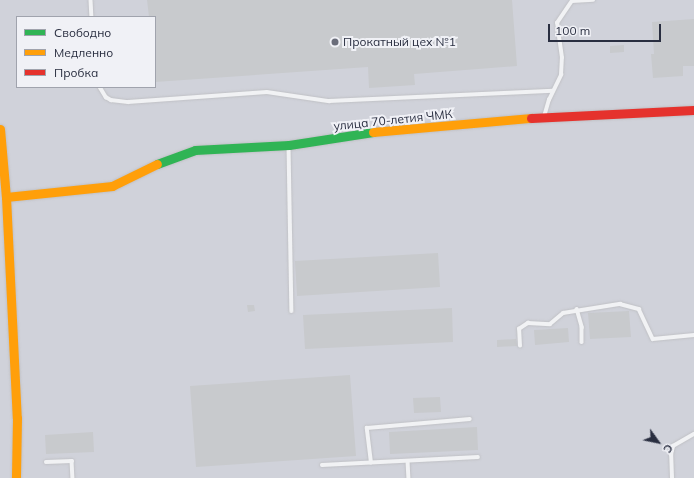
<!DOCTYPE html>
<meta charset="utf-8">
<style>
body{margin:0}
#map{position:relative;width:694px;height:478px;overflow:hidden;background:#e2e3e7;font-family:Mulish,sans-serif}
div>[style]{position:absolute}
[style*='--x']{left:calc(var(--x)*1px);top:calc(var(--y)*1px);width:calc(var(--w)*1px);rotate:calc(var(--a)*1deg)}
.built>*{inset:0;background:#d0d2da}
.building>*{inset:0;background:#c8cacd}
.roads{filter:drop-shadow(0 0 1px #c0c1c5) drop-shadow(0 0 1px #c0c1c5)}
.lane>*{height:3.5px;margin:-1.75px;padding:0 1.75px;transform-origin:1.75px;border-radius:1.75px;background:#f1f2f4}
.fast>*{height:9px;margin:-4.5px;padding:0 4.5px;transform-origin:4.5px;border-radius:4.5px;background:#30b455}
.slow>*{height:9px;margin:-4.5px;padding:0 4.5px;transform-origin:4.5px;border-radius:4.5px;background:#ff9f0a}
.jam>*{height:9px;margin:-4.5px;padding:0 4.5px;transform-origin:4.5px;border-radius:4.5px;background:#e5322d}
.dots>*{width:11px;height:11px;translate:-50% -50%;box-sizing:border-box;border:2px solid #f0f1f6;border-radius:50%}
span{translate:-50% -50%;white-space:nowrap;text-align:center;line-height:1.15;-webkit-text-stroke:4px #f0f1f6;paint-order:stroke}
.poi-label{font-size:12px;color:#292e40}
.left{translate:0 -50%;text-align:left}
.street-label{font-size:12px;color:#292e40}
.legend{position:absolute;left:16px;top:16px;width:140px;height:72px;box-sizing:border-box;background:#f0f1f6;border:1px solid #a0a3ad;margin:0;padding:5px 7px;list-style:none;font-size:12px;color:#292e40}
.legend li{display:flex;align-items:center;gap:8px;height:20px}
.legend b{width:20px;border:1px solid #a0a3ad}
.north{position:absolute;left:638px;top:422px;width:40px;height:40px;-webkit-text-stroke:3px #f0f1f6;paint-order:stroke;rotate:123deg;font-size:11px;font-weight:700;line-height:16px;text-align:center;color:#292e40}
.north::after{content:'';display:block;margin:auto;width:14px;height:18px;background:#292e40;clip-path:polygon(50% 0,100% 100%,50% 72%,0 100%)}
.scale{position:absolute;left:548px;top:24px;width:113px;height:18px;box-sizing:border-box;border:2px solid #292e40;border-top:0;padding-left:5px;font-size:12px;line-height:14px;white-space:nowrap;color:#292e40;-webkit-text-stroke:3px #f0f1f6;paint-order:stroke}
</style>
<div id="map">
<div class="built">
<i style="clip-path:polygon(evenodd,0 0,694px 0,694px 478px,0 478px,0 0,17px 17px,155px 17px,155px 87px,17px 87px,17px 17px)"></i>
</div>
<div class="building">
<i style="clip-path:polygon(147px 0,512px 0,517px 66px,414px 74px,415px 85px,369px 88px,368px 67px,155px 82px,155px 17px,149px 17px)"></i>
<i style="clip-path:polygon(694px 19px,694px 66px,683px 66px,683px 76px,653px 78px,651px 54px,654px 54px,652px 22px)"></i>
<i style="clip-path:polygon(624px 45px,624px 52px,610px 53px,610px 46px)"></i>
<i style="clip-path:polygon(438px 253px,440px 287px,297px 296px,295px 261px)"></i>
<i style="clip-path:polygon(247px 305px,254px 305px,255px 311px,248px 312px)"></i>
<i style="clip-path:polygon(452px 308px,453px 342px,305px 349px,303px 315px)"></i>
<i style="clip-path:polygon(629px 311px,631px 337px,590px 339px,588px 313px)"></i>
<i style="clip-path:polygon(568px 328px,569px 342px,535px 345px,534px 330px)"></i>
<i style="clip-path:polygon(516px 339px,517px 346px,497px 347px,497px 340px)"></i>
<i style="clip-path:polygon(350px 375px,356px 456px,196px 467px,190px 386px)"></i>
<i style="clip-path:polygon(440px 397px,441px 412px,414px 413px,413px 398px)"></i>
<i style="clip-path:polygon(477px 427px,478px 450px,390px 454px,389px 432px)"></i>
<i style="clip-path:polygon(93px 432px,94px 452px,46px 454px,45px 435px)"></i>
</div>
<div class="roads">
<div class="lane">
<i style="--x:91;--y:0;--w:17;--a:87"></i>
<i style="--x:100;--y:87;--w:12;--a:59"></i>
<i style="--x:106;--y:97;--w:6;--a:31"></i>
<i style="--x:111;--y:100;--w:17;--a:7"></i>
<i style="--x:128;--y:102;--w:139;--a:-4.1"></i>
<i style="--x:267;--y:92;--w:63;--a:8.3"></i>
<i style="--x:329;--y:101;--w:224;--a:-2.6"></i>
<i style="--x:544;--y:117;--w:18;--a:-74"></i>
<i style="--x:549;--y:100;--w:28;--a:-64"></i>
<i style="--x:561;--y:75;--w:17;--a:-87"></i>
<i style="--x:562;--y:58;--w:35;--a:-98"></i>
<i style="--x:557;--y:23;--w:27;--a:-56"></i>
<i style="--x:572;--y:1;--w:21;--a:-3"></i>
<i style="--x:289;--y:146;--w:165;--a:89"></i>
<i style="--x:577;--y:309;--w:19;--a:74"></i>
<i style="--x:582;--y:327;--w:15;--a:90"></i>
<i style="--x:520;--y:346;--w:17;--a:-93"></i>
<i style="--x:519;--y:329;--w:11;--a:-34"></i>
<i style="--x:528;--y:323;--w:22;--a:3"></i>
<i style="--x:550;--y:324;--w:17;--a:-40"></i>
<i style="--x:563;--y:313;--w:58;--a:-9"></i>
<i style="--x:620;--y:304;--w:20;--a:15"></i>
<i style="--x:639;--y:309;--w:33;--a:65"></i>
<i style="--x:653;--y:339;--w:41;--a:-5.6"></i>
<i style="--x:408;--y:461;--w:17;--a:87"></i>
<i style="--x:46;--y:462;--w:26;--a:-2"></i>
<i style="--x:72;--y:461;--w:17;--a:87"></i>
<i style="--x:371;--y:463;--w:35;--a:-97"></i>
<i style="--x:367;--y:428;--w:103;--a:-5"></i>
<i style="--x:322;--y:465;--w:156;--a:-2.9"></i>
<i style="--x:672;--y:478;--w:23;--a:-92"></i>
<i style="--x:671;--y:455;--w:9;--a:-77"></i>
<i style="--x:673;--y:446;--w:24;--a:-30"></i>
</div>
<div class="fast">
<i style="--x:157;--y:164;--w:40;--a:-20.2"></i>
<i style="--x:195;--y:150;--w:94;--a:-3"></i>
<i style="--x:289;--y:145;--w:85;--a:-8.8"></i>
</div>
<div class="slow">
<i style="--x:0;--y:129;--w:68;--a:85"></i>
<i style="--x:6;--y:197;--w:221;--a:87.2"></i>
<i style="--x:17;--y:418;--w:60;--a:91"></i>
<i style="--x:373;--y:132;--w:159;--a:-5.1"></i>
<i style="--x:6;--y:197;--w:107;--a:-5.9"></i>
<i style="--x:112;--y:186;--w:50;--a:-26.1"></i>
</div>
<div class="jam">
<i style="--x:531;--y:118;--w:163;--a:-2.8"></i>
</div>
</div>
<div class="dots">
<i style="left:335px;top:42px;background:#6a6d7a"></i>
</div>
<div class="poi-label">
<span class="left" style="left:343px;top:42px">Прокатный цех №1</span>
</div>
<div class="street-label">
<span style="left:393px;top:120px;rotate:-6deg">улица 70-летия ЧМК</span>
</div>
<ul class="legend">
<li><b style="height:5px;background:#30b455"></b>Свободно</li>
<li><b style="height:5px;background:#ff9f0a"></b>Медленно</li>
<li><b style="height:5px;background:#e5322d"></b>Пробка</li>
</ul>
<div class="north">С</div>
<div class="scale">100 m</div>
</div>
